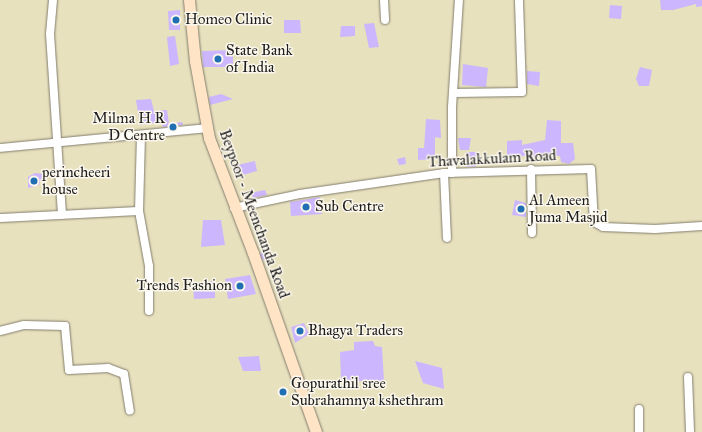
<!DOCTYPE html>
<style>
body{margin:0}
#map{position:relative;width:702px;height:432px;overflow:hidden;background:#e8e1be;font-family:"IM FELL Great Primer",serif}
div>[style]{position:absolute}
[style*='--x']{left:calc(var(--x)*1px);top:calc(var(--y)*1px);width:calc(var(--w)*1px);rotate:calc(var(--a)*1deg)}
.building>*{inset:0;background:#ccb6fd}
.round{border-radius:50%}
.roads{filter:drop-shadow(0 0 1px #827e6d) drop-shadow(0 0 1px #827e6d)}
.minor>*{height:8px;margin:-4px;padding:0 4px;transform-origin:4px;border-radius:4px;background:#fff}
.secondary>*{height:11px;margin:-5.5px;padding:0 5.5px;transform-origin:5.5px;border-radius:5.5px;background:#ffe4c6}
.dots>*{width:11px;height:11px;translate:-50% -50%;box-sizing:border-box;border:2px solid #fbf7ec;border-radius:50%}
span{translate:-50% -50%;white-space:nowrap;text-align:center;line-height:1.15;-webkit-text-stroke:3px #fbf7ec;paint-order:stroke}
.poi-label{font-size:15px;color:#1c1c1c}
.left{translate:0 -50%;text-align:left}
.right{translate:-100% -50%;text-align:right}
.street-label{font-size:15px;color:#1c1c1c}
</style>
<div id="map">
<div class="building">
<i style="clip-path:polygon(660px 0,702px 0,702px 6px,696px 7px,696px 4px,673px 10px,661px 10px)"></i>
<i style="clip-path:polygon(610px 5px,622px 6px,621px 19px,609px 18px)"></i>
<i style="clip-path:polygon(180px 10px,180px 30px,169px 30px,168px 11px)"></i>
<i style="clip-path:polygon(284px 20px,300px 20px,301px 33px,284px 33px)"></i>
<i style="clip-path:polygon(374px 23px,379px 47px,369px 48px,364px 24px)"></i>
<i style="clip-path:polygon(341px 26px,355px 26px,355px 36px,340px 37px)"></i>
<i style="clip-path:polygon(175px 36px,179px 64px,170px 66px,167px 37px)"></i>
<i style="clip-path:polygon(233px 50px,233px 67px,203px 67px,202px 51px)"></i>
<i style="clip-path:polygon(463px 64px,488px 68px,486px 87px,462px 85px)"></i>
<i style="clip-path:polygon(640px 67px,652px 70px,649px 86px,639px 86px,636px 79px)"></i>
<i style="clip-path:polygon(527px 71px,540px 72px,539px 86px,527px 84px)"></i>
<i style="clip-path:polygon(221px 94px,233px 99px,210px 105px,209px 97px)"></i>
<i style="clip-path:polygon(151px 99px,154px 111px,167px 110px,169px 124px,182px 122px,183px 125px,163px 127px,162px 122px,140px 125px,136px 100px)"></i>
<i style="clip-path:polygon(426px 119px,440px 120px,441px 138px,435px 137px,435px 159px,418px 160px,418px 148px,424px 148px)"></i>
<i style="clip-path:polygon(547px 120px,561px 121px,561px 143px,573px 143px,575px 159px,569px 164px,561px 162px,560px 156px,544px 155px,526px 159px,526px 156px,507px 156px,507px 141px,522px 140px,522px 145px,545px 140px)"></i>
<i style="clip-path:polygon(458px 138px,471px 138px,469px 150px,460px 150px)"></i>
<i style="clip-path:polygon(466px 152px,477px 152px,476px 167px,466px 167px)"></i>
<i style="clip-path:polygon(405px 157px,406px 164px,399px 165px,397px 159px)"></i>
<i style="clip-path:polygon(255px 161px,257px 171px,236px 177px,233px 166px)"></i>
<i style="clip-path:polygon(35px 173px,43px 174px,39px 185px,28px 188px,28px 177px)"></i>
<i style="clip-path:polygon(265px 190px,267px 195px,253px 198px,251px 193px)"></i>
<i style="clip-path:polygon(320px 197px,322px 214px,291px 216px,290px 202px)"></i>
<i style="clip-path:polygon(515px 200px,526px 203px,526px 217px,512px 215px)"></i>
<i style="clip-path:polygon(203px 220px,221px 220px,225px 245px,201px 247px)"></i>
<i class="round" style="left:259.5px;top:250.5px;width:9px;height:9px"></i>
<i style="clip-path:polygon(250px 275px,256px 294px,228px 299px,225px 279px)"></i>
<i style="clip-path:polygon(215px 281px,215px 298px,194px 299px,193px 283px)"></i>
<i style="clip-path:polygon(304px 323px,309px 334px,295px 343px,291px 327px)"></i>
<i style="clip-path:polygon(373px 341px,375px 346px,382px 347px,384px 381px,341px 381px,340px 352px,354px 350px,354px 342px)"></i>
<i style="clip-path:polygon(259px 356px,261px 371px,243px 371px,238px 357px)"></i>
<i style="clip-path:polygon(415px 361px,442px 368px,444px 389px,423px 383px)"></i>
</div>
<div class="roads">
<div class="minor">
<i style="--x:53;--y:0;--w:34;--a:95"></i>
<i style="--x:50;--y:34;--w:181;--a:86.2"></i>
<i style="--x:384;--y:0;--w:20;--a:87"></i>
<i style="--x:454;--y:93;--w:68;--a:-0.8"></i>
<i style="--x:522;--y:92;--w:92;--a:-91.9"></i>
<i style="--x:141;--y:135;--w:76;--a:91.5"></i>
<i style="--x:139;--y:211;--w:56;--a:79.7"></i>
<i style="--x:149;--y:266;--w:45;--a:90"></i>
<i style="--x:0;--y:148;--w:208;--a:-5.5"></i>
<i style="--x:531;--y:169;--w:64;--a:89.1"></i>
<i style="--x:444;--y:173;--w:65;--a:87.4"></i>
<i style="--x:452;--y:173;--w:66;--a:-90"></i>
<i style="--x:452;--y:107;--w:107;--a:-86.3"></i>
<i style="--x:234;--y:208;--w:67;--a:-12"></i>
<i style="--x:300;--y:194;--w:146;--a:-8.3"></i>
<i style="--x:444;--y:173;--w:147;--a:-1.6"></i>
<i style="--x:591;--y:169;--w:53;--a:86.8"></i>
<i style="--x:594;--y:222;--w:10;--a:29"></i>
<i style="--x:603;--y:227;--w:52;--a:2.2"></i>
<i style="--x:655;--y:229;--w:47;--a:-3.7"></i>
<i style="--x:0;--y:218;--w:139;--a:-2.9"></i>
<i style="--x:0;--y:331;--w:25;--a:-14"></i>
<i style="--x:24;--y:325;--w:41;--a:1.4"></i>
<i style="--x:65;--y:326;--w:44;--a:84.8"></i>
<i style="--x:69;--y:370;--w:39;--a:-3"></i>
<i style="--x:108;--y:368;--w:17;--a:21"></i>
<i style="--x:124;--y:374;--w:37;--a:81"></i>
<i style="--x:688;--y:377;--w:55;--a:87.9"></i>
<i style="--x:639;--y:409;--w:23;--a:90"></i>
</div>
<div class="secondary">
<i style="--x:189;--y:0;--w:61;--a:84.4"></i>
<i style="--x:195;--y:61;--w:78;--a:79.7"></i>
<i style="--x:209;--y:138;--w:123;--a:69.1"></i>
<i style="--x:253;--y:253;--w:190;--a:70.6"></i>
</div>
</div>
<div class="dots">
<i style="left:176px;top:20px;background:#1f6fb2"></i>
<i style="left:218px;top:59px;background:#1f6fb2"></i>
<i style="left:173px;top:127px;background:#1f6fb2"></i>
<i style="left:34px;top:181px;background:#1f6fb2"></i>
<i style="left:306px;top:207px;background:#1f6fb2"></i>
<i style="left:521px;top:209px;background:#1f6fb2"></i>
<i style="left:240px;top:286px;background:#1f6fb2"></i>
<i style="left:300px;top:331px;background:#1f6fb2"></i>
<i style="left:283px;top:392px;background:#1f6fb2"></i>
</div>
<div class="poi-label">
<span class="left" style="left:185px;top:20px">Homeo Clinic</span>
<span class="left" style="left:226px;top:59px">State Bank<br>of India</span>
<span class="right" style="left:165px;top:127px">Milma H R<br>D Centre</span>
<span class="left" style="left:42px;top:181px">perincheeri<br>house</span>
<span class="left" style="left:529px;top:209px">Al Ameen<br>Juma Masjid</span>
<span class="left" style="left:315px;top:207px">Sub Centre</span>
<span class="right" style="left:232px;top:286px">Trends Fashion</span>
<span class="left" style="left:308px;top:331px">Bhagya Traders</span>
<span class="left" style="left:291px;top:392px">Gopurathil sree<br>Subrahamnya kshethram</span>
</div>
<div class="street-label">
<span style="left:492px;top:159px;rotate:-3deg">Thavalakkulam Road</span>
<span style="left:254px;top:214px;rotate:70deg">Beypoor - Meenchanda Road</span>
</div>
</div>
